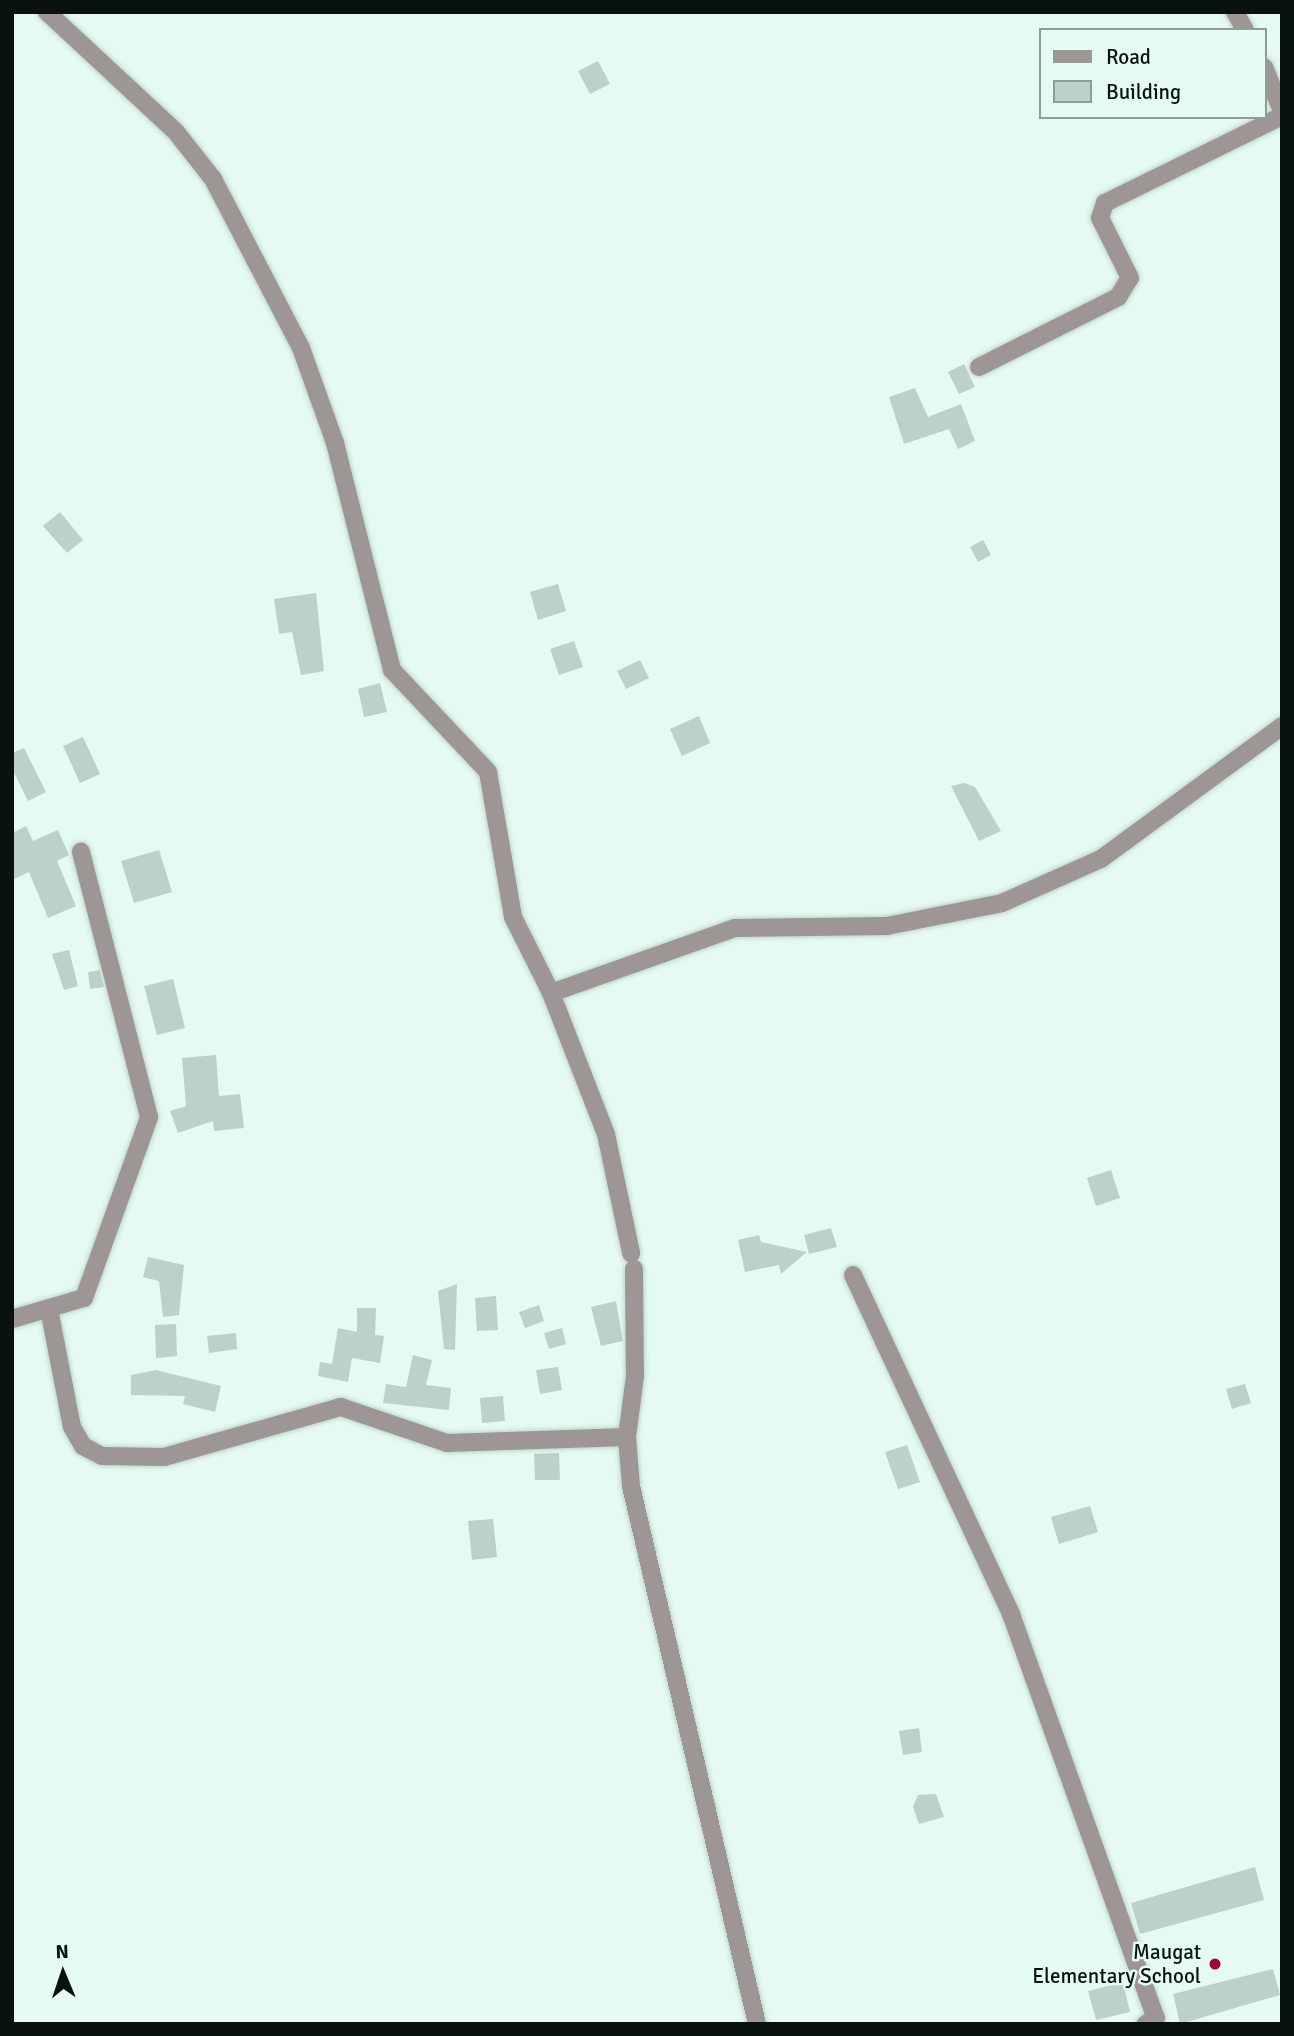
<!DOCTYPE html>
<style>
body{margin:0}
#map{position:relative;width:1294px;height:2036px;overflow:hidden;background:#e4faf3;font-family:Signika,sans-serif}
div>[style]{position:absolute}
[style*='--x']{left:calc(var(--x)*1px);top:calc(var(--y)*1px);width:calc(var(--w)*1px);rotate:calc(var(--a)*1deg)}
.building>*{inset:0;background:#bbd1ca}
.roads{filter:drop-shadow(0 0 2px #c1d5cf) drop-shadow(0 0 2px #c1d5cf)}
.street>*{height:18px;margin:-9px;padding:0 9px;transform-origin:9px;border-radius:9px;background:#9e9595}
.dots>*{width:19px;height:19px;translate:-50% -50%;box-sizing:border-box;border:4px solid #e4faf3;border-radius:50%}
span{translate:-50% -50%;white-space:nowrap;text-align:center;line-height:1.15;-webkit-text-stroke:5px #e4faf3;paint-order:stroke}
.poi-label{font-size:21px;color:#0a120f}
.right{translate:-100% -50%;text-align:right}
.frame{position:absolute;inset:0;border:14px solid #0a120f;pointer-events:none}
.legend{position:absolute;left:1039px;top:28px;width:228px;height:91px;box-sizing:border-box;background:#e4faf3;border:2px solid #8d9d98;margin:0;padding:9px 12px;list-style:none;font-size:21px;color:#0a120f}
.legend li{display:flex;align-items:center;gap:14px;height:35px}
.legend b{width:35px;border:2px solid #8d9d98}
.north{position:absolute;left:28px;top:1938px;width:70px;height:70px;-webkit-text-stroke:5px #e4faf3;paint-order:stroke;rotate:358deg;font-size:19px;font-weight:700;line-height:28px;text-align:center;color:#0a120f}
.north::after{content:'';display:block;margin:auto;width:24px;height:32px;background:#0a120f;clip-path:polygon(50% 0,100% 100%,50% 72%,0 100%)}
</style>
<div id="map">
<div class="building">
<i style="clip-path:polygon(598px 61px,610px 84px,590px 94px,578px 71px)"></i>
<i style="clip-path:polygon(964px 364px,975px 387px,959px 394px,948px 372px)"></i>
<i style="clip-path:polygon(915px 388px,928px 417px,961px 404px,975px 441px,958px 449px,949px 429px,904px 444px,889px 397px)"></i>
<i style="clip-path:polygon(60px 512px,83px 540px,67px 553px,43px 526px)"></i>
<i style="clip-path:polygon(983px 540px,991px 555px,978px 562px,970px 547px)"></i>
<i style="clip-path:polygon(558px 584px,566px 611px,538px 620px,530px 592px)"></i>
<i style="clip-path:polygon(316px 593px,324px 671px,301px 675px,292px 632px,279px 634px,274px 599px)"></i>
<i style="clip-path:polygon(574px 641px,583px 667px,559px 675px,550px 649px)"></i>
<i style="clip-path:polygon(640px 660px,649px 678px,626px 689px,617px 671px)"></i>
<i style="clip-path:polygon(380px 683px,387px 712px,364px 717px,358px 689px)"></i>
<i style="clip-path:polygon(699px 716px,710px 743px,682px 756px,670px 729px)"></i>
<i style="clip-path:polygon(83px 737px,100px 774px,80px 783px,63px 746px)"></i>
<i style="clip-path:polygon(24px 748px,46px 792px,28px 801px,12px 769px,12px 753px)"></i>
<i style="clip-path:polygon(964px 783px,975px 787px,1001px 831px,979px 841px,951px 786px)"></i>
<i style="clip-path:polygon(26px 826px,33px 841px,58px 830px,69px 855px,57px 861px,76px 906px,48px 918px,29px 872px,12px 880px,12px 833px)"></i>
<i style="clip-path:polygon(159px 850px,172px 892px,134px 903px,121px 861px)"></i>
<i style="clip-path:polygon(69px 950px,78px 986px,64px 990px,52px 954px)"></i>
<i style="clip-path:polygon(100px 970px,104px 987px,90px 989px,88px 972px)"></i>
<i style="clip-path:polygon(173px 979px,185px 1028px,157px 1035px,144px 986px)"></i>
<i style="clip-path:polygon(216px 1055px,219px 1096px,240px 1094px,244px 1128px,214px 1131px,213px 1121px,178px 1133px,170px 1111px,186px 1106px,182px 1058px)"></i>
<i style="clip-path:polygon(1111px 1170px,1120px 1198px,1096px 1206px,1087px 1178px)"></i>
<i style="clip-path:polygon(831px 1228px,837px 1247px,809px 1254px,804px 1235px)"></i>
<i style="clip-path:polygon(759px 1235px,761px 1242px,807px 1252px,781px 1274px,779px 1265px,745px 1272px,738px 1240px)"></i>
<i style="clip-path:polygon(148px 1257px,184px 1265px,179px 1315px,163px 1317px,159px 1281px,143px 1277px)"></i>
<i style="clip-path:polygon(457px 1284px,455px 1350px,444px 1349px,438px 1291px)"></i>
<i style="clip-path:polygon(496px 1296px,498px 1330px,477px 1331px,475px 1298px)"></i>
<i style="clip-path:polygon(616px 1301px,623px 1341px,601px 1346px,591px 1307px)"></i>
<i style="clip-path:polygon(539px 1305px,544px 1321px,525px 1328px,519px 1312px)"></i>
<i style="clip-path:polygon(357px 1308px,376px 1308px,375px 1335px,384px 1336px,380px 1363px,352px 1358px,348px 1382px,318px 1376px,320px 1362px,332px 1364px,338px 1328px,357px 1332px)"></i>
<i style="clip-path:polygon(176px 1324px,177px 1356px,156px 1358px,155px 1325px)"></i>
<i style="clip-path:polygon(562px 1328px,566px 1344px,549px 1349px,544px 1333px)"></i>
<i style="clip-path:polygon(236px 1333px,237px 1349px,209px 1353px,207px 1336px)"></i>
<i style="clip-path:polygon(413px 1355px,432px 1360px,426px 1385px,451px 1388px,449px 1410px,383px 1403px,386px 1384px,406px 1387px)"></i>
<i style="clip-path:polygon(558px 1367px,562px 1390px,540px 1394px,536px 1370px)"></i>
<i style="clip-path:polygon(156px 1370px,221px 1386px,215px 1412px,183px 1404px,185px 1396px,131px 1395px,131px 1375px)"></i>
<i style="clip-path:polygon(1245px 1384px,1251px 1403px,1232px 1409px,1226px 1389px)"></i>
<i style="clip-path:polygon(503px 1396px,505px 1421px,482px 1423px,480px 1398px)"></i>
<i style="clip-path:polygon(907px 1445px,920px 1482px,898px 1489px,885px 1452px)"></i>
<i style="clip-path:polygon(559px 1453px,560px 1480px,535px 1480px,534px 1454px)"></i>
<i style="clip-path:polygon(1090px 1506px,1098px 1532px,1059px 1544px,1051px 1517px)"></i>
<i style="clip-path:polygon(493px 1519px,497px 1557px,472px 1560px,468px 1521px)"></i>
<i style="clip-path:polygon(919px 1728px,922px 1752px,903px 1755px,899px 1731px)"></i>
<i style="clip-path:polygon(936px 1794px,944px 1817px,919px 1824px,913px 1807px,918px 1795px)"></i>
<i style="clip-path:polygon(1255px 1867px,1264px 1900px,1140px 1934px,1131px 1903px)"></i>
<i style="clip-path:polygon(1273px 1969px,1280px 1995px,1180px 2024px,1173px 1994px)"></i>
<i style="clip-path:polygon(1123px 1982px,1130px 2012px,1096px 2020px,1088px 1991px)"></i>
</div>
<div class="roads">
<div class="street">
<i style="--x:47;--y:12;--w:176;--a:42.9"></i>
<i style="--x:176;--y:132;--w:60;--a:51.8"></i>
<i style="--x:213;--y:179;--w:191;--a:62.5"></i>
<i style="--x:301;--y:348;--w:101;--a:70.3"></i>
<i style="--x:335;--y:443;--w:234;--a:75.9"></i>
<i style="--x:392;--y:670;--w:140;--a:46.7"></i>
<i style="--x:488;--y:772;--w:147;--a:80.2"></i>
<i style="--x:513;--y:917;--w:85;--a:63.4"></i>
<i style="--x:551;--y:993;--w:151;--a:68.7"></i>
<i style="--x:606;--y:1134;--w:122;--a:78.1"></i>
<i style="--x:1235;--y:12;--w:21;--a:61"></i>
<i style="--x:1264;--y:67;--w:48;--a:67.8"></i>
<i style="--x:979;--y:367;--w:156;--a:-26.7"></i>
<i style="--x:1118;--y:297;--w:22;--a:-58"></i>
<i style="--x:1130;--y:278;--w:67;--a:-116.6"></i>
<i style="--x:1100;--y:218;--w:16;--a:-72"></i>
<i style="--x:1105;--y:203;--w:197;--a:-26.2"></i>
<i style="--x:551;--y:993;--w:195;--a:-19.5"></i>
<i style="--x:735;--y:928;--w:152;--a:-0.8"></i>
<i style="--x:887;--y:926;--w:117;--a:-11.3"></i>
<i style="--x:1002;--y:903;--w:108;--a:-24"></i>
<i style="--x:1101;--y:859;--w:225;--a:-36.3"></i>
<i style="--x:634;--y:1269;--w:107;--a:89.5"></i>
<i style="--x:635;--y:1376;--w:62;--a:97.5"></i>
<i style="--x:627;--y:1437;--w:49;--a:85.3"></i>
<i style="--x:631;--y:1486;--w:553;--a:76.82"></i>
<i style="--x:853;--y:1275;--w:374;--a:65"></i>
<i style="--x:1011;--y:1614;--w:429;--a:70.3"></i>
<i style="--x:1156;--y:2018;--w:12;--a:149"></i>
<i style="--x:49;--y:1309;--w:120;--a:79"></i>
<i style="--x:72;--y:1427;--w:22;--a:60"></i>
<i style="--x:83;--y:1446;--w:21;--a:28"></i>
<i style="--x:102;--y:1456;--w:62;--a:0.9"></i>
<i style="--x:164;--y:1457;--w:184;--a:-15.8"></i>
<i style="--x:341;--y:1407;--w:112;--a:18.8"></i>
<i style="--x:447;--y:1443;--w:180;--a:-1.9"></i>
<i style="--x:12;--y:1319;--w:75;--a:-16.3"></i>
<i style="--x:84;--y:1298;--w:192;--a:-70.2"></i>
<i style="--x:149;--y:1117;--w:274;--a:-104.4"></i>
</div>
</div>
<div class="dots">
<i style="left:1215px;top:1964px;background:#a20436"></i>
</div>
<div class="poi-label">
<span class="right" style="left:1201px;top:1964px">Maugat<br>Elementary School</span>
</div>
<div class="frame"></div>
<ul class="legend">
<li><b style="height:9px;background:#9e9595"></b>Road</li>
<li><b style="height:19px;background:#bbd1ca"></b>Building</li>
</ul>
<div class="north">N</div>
</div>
